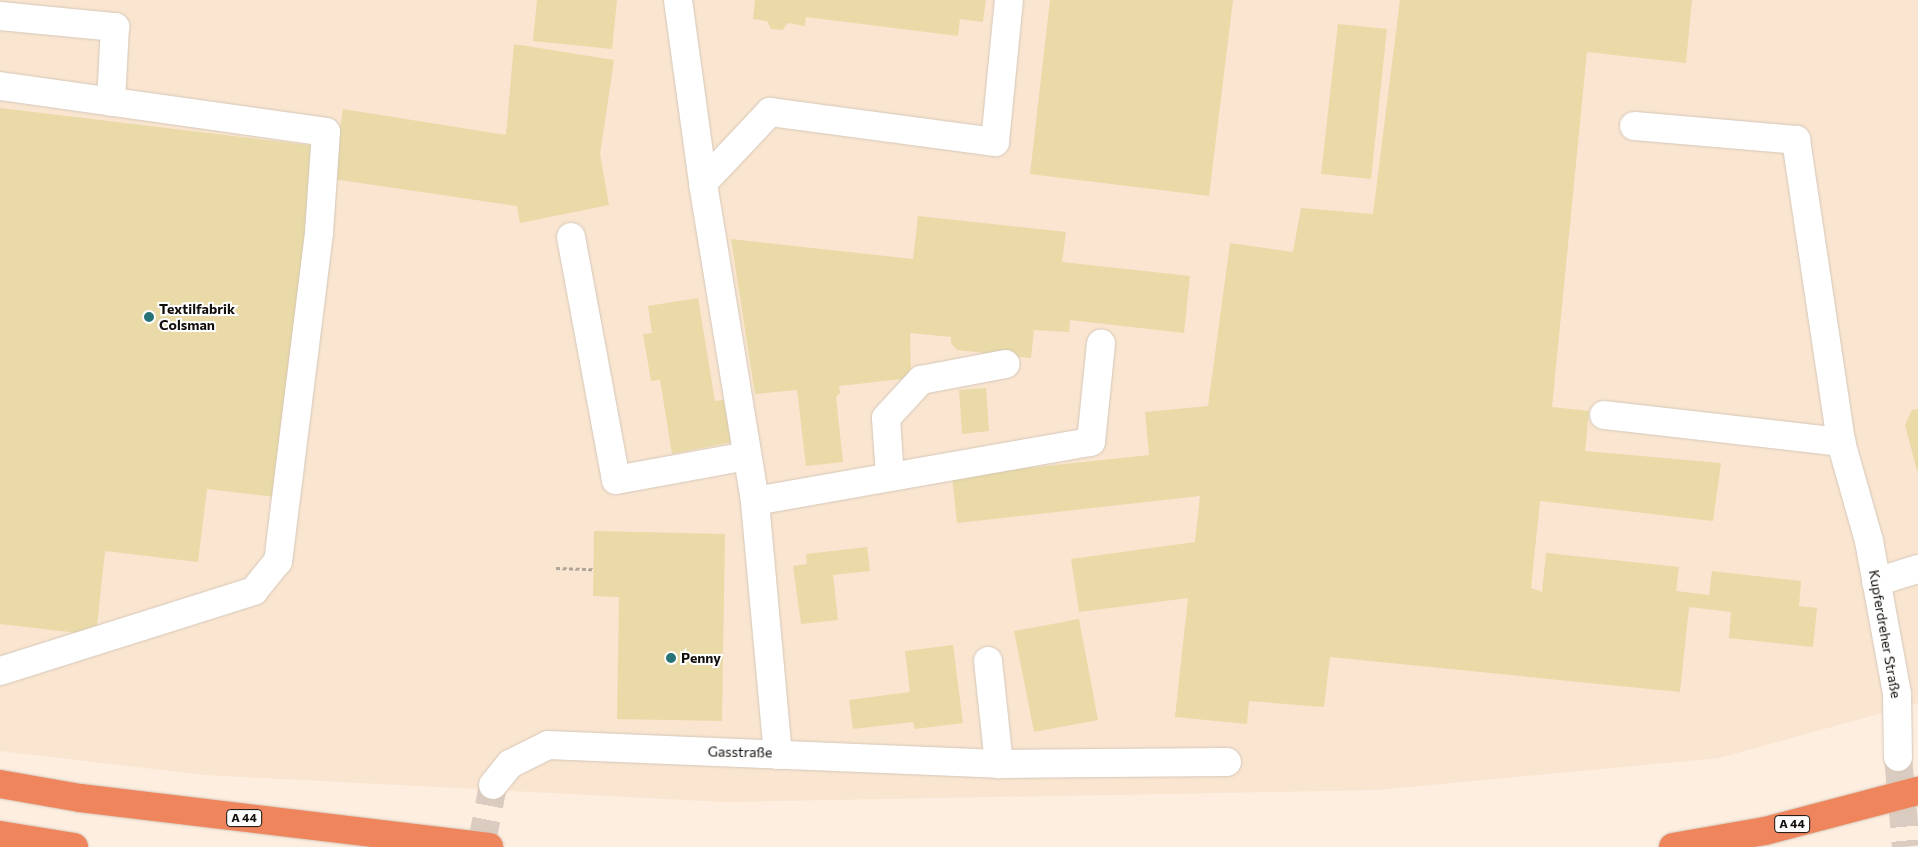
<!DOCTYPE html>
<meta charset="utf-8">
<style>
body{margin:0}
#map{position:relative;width:1918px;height:847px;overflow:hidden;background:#fdeee0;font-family:Commissioner,sans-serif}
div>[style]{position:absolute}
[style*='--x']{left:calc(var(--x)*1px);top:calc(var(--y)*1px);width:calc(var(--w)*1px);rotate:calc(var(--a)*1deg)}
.built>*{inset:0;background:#f9e5d0}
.building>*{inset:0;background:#e9daa8}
.minor-tunnel>*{height:28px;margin-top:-14px;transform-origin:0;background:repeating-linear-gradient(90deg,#daccc0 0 28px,transparent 0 42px)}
.path>*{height:3px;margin-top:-1.5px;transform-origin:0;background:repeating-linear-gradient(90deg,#b0a599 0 4px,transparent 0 6.5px)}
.roads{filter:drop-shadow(0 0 1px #d5c7b8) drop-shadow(0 0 1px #d5c7b8)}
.minor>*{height:28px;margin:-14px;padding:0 14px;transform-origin:14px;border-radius:14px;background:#fff}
.highway>*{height:28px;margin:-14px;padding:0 14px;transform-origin:14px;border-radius:14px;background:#ef855d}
.dots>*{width:14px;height:14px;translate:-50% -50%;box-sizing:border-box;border:2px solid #fefefe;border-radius:50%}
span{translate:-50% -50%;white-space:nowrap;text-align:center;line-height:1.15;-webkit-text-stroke:4px #fefefe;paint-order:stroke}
.shield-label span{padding:1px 4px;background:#fefefe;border:1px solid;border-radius:4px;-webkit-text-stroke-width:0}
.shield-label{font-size:12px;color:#130e09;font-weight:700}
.poi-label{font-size:14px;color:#130e09;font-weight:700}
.left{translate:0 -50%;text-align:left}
.street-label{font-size:14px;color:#130e09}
</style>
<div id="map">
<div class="built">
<i style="clip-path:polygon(0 0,1918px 0,1918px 703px,1719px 758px,1378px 790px,725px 802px,205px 775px,0 751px)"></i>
</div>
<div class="building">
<i style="clip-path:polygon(537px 0,617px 0,612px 49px,533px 41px)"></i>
<i style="clip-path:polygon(755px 0,986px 0,983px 22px,960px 19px,958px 36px,806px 17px,805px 26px,788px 23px,782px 30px,771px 29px,767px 21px,753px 19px)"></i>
<i style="clip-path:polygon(1050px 0,1233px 0,1209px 196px,1030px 174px)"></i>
<i style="clip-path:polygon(1400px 0,1692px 0,1686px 63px,1587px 52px,1552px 407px,1589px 411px,1585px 451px,1721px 463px,1713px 521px,1540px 501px,1531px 588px,1542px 592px,1546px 553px,1679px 567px,1676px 591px,1709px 595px,1712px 571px,1801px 581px,1799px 606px,1817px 608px,1813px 647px,1729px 638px,1731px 612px,1689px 607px,1680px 692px,1330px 657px,1324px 707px,1249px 701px,1247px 724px,1175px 717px,1188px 598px,1079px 612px,1071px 559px,1195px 542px,1200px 496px,957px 523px,952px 476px,1149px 455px,1145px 412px,1208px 406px,1230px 243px,1293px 252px,1301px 208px,1373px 214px)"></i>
<i style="clip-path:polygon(1338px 24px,1387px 29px,1371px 179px,1321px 174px)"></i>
<i style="clip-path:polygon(514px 44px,614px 60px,600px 154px,609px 205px,520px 223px,517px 206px,333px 179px,343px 109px,506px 135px)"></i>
<i style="clip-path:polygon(0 108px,317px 146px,276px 497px,207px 489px,198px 562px,105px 551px,96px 635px,0 624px)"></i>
<i style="clip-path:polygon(918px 216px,1066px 232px,1062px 262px,1190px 276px,1184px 333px,1070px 320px,1069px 332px,1034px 330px,1031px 358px,957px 350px,951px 343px,951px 337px,910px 333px,911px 378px,839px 386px,840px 393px,836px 397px,843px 462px,806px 466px,797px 390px,755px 394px,731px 239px,913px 259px)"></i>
<i style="clip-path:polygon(698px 298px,715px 401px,730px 399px,737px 441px,672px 454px,660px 380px,651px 381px,643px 334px,652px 333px,648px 306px)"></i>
<i style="clip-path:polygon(986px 388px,989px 431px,962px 434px,959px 390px)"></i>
<i style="clip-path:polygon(1918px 409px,1918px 471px,1917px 471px,1905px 425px,1912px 410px)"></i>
<i style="clip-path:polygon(594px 531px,725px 534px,722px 721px,617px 719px,619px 597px,593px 596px)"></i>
<i style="clip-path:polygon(867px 547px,870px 571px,833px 575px,838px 620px,801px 624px,793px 566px,807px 564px,806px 554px)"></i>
<i style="clip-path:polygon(1079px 619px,1098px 720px,1034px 732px,1014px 631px)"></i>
<i style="clip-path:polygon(953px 645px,963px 723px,915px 729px,913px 722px,853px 729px,849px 700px,910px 692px,905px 651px)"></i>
</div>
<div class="minor-tunnel">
<i style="--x:1898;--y:757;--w:90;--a:84.9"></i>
<i style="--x:481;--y:847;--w:63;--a:-79"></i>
</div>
<div class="path">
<i style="--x:556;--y:568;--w:37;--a:2"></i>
</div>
<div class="roads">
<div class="minor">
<i style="--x:678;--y:0;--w:185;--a:82.2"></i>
<i style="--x:0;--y:16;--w:116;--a:5.5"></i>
<i style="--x:115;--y:27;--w:75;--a:93.1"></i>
<i style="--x:0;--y:86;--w:329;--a:8"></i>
<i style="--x:326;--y:132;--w:101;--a:94"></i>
<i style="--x:319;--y:233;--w:331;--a:97.1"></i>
<i style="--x:278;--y:561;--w:38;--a:129"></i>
<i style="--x:254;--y:591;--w:266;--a:162.5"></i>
<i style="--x:1634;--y:126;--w:163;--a:4.9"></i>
<i style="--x:1796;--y:140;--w:305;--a:81.5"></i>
<i style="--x:1841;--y:442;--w:103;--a:74.2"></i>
<i style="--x:1869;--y:541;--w:156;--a:79.6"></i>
<i style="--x:1897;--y:694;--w:63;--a:89.1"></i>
<i style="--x:571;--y:237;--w:247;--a:79.5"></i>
<i style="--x:616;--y:480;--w:133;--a:-10.4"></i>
<i style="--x:1604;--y:415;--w:239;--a:6.5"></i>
<i style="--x:890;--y:477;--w:59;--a:-93.9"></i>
<i style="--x:886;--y:418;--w:52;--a:-47.4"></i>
<i style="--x:921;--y:380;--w:86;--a:-10.7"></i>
<i style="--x:755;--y:501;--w:341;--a:-10"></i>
<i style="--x:1091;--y:442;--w:99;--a:-84.2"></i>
<i style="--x:1876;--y:582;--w:44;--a:-17.2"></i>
<i style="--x:988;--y:661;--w:104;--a:83.9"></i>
<i style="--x:778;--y:755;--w:255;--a:-95.2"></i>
<i style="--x:755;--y:501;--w:322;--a:-99.3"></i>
<i style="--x:703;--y:183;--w:98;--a:-46.7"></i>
<i style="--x:770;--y:112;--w:227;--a:7.6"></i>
<i style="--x:995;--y:142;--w:143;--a:-84.4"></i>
<i style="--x:493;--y:785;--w:27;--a:-51"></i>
<i style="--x:510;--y:764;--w:42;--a:-26.6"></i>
<i style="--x:548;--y:745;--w:451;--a:2.4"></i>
<i style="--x:999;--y:764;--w:228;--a:-0.5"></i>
</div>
<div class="highway">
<i style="--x:0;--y:784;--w:81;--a:9.9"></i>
<i style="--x:80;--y:798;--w:412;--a:6.8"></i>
<i style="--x:0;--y:835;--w:75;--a:9.2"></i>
<i style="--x:1673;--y:847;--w:93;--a:-9.9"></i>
<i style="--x:1765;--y:831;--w:158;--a:-14.7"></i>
</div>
</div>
<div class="dots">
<i style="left:149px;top:317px;background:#287375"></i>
<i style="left:671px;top:658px;background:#287375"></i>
</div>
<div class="shield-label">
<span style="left:244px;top:818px">A 44</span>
<span style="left:1792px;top:824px">A 44</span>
</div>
<div class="poi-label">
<span class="left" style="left:159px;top:317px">Textilfabrik<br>Colsman</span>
<span class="left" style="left:681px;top:658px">Penny</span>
</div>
<div class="street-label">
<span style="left:1885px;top:634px;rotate:80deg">Kupferdreher Straße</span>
<span style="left:740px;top:752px;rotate:1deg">Gasstraße</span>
</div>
</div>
